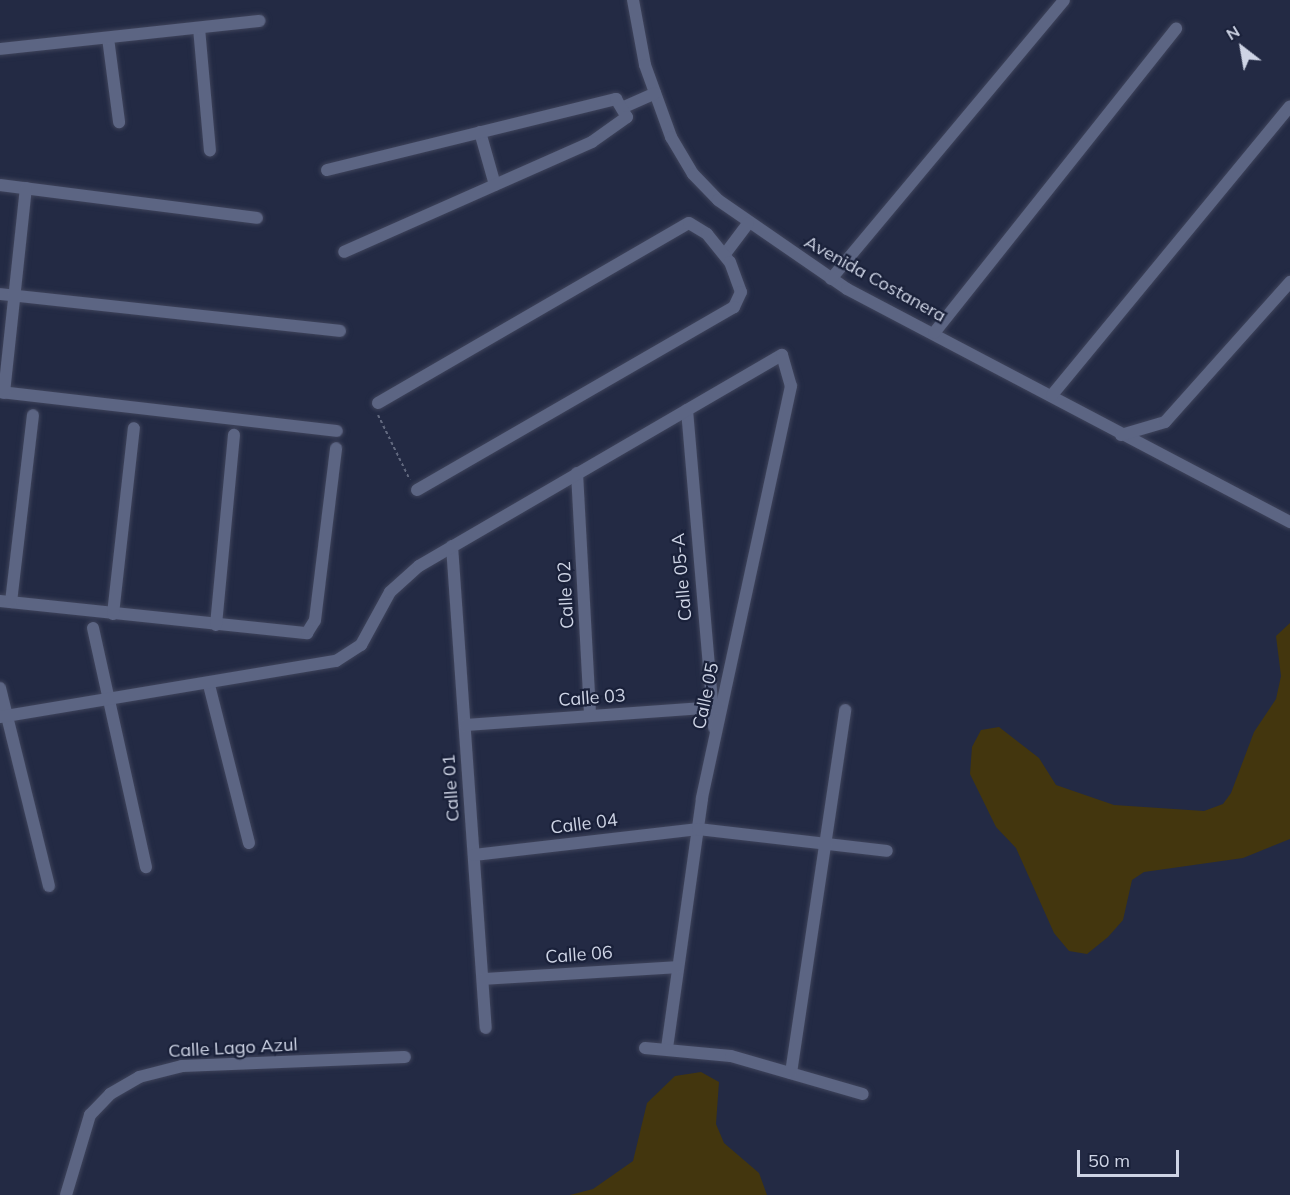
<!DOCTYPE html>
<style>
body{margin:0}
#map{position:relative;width:1290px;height:1195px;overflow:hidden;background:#232a44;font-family:Mulish,sans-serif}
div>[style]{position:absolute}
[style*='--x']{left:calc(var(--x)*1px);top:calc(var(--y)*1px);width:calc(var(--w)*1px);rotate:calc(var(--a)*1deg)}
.green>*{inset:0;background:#43360e}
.path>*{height:2px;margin-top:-1px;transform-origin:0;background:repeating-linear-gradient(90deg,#62697f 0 3px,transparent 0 6px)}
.roads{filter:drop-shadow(0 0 2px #3f445b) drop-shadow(0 0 2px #3f445b)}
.street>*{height:12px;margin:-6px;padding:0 6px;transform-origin:6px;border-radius:6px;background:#5c6583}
span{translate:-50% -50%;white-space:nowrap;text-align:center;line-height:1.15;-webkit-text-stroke:4.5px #1a213a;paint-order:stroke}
.street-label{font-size:18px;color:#ced4e5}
.north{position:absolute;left:1212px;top:18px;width:60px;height:60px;-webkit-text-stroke:4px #1a213a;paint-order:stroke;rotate:329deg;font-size:16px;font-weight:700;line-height:24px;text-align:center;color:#ced4e5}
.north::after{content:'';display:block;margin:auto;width:21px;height:27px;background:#ced4e5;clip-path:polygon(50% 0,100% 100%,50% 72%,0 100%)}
.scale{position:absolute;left:1077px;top:1150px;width:102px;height:27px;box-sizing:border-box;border:3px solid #ced4e5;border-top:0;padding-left:8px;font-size:18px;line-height:21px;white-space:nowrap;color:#ced4e5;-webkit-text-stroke:4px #1a213a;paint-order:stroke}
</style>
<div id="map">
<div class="green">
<i style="clip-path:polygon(1290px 623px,1290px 839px,1243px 858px,1144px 872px,1132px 880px,1123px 920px,1108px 937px,1087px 954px,1069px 951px,1054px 933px,1016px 848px,996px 827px,970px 774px,972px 747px,981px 730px,999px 727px,1039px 758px,1056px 785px,1114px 805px,1204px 811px,1223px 804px,1231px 793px,1254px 732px,1276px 699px,1281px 676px,1276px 636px)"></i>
<i style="clip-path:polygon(701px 1072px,719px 1082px,716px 1124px,724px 1143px,759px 1173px,767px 1195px,570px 1195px,593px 1189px,633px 1161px,647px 1103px,675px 1076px)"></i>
</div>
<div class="path">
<i style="--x:378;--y:415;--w:72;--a:63.8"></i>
</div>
<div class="roads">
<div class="street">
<i style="--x:633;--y:0;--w:66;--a:79.5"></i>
<i style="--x:645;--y:65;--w:77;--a:70.1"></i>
<i style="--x:671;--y:137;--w:43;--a:59.3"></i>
<i style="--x:693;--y:174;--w:36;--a:46"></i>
<i style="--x:718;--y:200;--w:157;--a:34.6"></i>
<i style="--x:847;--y:289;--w:501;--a:27.74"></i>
<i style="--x:199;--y:28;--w:123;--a:84.9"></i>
<i style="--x:108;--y:38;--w:85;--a:82.5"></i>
<i style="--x:0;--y:49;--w:261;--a:-6.2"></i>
<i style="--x:624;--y:107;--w:34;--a:-24"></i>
<i style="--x:480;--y:132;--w:55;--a:74.2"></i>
<i style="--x:327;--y:170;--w:298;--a:-13.8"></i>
<i style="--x:616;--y:99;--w:21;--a:59"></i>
<i style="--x:627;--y:117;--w:43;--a:144.5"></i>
<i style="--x:592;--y:142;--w:271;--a:156.1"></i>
<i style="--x:0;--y:185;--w:259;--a:7.3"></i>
<i style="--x:725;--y:254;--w:38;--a:-53"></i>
<i style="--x:831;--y:279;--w:363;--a:-50.1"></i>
<i style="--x:0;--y:294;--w:342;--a:6.2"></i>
<i style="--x:934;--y:333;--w:389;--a:-51.5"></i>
<i style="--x:0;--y:392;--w:339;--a:6.6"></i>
<i style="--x:4;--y:393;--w:206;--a:-83.9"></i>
<i style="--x:1052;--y:395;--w:374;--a:-50.5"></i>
<i style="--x:378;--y:403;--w:359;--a:-30.1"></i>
<i style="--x:689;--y:223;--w:21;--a:31"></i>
<i style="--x:707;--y:234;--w:36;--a:51"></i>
<i style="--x:730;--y:262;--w:32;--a:70"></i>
<i style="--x:741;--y:292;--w:17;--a:115"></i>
<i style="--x:734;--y:307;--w:366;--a:150"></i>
<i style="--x:687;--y:410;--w:319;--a:85.1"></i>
<i style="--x:1121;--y:435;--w:46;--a:-16.5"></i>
<i style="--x:1165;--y:422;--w:188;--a:-48.2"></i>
<i style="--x:577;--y:473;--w:243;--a:86.9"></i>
<i style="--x:452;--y:546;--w:483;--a:86"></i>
<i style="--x:0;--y:601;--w:309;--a:6"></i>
<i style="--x:307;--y:633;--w:15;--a:-58"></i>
<i style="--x:315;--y:620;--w:173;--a:-83"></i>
<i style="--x:11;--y:602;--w:188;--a:-83.3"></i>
<i style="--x:113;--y:614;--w:187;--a:-83.6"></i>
<i style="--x:216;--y:625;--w:191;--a:-84.6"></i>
<i style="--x:93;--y:628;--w:245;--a:77.5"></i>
<i style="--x:209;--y:685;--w:163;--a:75.8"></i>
<i style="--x:0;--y:688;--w:204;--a:76.1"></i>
<i style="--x:0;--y:717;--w:341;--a:-9.5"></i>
<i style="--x:336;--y:661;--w:30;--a:-33"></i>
<i style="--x:361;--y:645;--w:60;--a:-61.3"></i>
<i style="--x:390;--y:592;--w:39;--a:-42"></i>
<i style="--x:419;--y:566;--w:420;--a:-30.2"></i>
<i style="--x:782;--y:355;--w:32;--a:74"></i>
<i style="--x:791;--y:386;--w:422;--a:102.2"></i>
<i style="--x:702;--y:799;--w:252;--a:98"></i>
<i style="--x:465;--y:725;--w:254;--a:-4.1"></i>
<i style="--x:474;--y:855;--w:226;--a:-6.6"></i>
<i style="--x:698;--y:829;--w:190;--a:6.6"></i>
<i style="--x:483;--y:979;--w:195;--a:-3.5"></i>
<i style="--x:645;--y:1048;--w:86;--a:5.3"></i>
<i style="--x:731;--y:1056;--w:137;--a:16.1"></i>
<i style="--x:791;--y:1073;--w:367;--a:-81.5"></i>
<i style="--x:66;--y:1195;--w:84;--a:-73.3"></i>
<i style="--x:90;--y:1115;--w:29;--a:-46"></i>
<i style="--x:110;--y:1094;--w:34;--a:-30"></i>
<i style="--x:139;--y:1077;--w:44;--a:-14.3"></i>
<i style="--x:182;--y:1066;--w:223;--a:-2.3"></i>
</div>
</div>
<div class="street-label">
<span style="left:875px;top:279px;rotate:29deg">Avenida Costanera</span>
<span style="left:682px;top:577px;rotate:-95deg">Calle 05-A</span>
<span style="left:566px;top:595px;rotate:-93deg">Calle 02</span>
<span style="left:706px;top:696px;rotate:-78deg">Calle 05</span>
<span style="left:592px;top:698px;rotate:-4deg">Calle 03</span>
<span style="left:451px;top:788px;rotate:-94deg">Calle 01</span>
<span style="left:584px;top:824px;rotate:-7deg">Calle 04</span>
<span style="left:579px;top:955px;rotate:-4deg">Calle 06</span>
<span style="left:233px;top:1048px;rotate:-3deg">Calle Lago Azul</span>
</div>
<div class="north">N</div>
<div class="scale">50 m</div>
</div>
